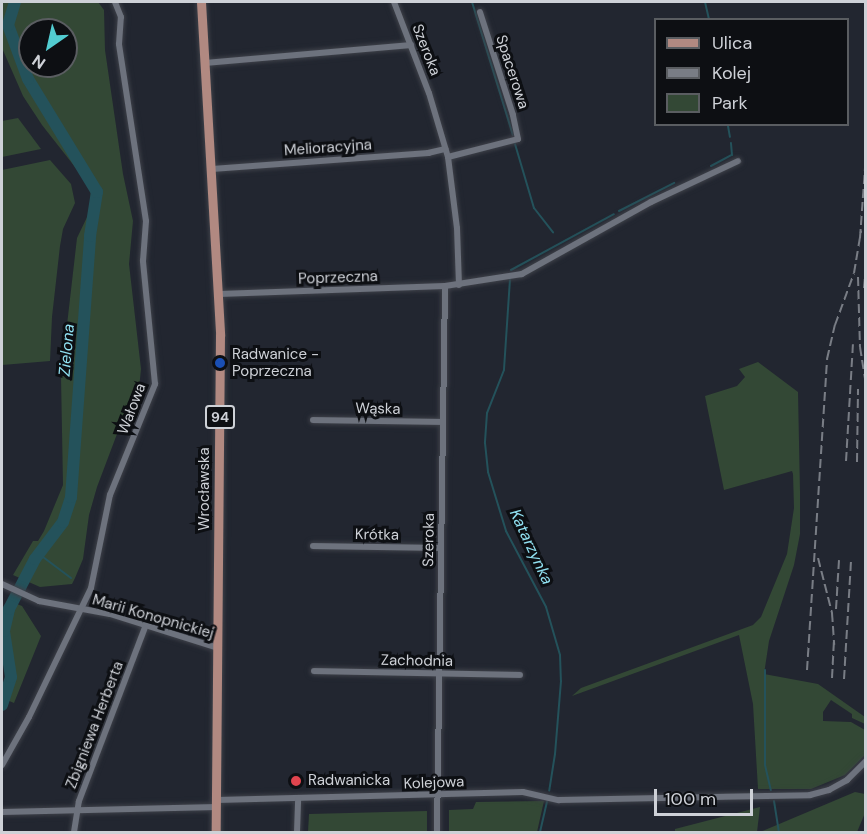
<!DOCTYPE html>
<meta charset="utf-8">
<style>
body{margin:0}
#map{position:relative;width:867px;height:834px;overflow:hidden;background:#222630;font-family:"DM Sans",sans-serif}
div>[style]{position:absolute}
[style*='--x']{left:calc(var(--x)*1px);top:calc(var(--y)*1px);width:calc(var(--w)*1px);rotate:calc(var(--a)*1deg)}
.green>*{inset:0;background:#334835}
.stream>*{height:2px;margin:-1px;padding:0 1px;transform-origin:1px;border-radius:1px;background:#24525b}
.river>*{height:12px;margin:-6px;padding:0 6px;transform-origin:6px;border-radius:6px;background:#24525b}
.roads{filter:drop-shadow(0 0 2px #3e4149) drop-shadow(0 0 2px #3e4149)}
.street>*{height:6px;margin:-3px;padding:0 3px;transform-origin:3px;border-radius:3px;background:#6d727d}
.primary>*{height:9px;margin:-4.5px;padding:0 4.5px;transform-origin:4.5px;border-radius:4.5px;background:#b18981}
.rail>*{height:2px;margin-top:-1px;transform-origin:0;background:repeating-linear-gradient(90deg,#797d85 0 9px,transparent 0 13.5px)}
.dots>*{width:16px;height:16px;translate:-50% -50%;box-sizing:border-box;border:3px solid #0d0f13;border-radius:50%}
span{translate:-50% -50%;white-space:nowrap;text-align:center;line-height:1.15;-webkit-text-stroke:6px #0d0f13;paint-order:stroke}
.shield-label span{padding:2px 4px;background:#0d0f13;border:2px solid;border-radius:4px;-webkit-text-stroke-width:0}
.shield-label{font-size:14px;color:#ced1d7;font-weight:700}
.street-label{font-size:15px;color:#ced1d7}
.poi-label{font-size:15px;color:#ced1d7}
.left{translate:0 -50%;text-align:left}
.water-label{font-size:16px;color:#91e1f2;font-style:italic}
.frame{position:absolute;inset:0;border:3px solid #ced1d7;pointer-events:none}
.legend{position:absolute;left:654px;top:18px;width:195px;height:108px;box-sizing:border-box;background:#0d0f13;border:2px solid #5a5d61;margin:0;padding:8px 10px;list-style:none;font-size:18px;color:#ced1d7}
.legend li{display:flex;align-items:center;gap:12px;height:30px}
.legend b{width:30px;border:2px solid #5a5d61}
.north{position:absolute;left:18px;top:18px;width:60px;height:60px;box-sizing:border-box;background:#0d0f13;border:2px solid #5a5d61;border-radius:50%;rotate:214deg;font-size:16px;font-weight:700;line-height:24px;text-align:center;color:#ced1d7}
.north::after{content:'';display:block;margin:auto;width:21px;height:27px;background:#52ccd1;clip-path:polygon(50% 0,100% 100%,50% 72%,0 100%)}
.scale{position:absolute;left:654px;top:789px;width:99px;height:27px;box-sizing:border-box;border:3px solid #ced1d7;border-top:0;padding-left:8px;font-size:18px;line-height:21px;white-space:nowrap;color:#ced1d7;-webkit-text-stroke:4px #0d0f13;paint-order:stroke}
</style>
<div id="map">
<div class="green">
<i style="clip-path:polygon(evenodd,2px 2px,98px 2px,104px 10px,105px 50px,123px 174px,133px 221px,129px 264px,141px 369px,139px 389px,117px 434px,97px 487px,89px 515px,83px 559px,75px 578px,72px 584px,40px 587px,13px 575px,33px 541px,38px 541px,44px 531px,63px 485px,61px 377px,77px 238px,89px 213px,91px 191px,86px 181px,42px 125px,23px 96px,2px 48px,2px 2px,30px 30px,66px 30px,66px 66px,30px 66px,30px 30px)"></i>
<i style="clip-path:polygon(18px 118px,41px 149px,2px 157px,2px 121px)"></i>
<i style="clip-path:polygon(50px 160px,71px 184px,75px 203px,63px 229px,60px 246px,52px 317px,50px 361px,2px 365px,2px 170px)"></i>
<i style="clip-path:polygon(758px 362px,798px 392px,800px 492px,800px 534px,794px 565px,769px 641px,764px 674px,818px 684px,865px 717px,865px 724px,852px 718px,852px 714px,831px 700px,823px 712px,823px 721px,851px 722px,865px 730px,865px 755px,845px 775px,811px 789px,758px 789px,753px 704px,739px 635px,572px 696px,581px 688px,753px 625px,761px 617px,787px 554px,794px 508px,793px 474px,792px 471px,724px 490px,705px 396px,737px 386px,745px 377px,739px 369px)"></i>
<i style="clip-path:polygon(17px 604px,22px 606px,41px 636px,14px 703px,7px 700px,14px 671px,9px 640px,8px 618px)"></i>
<i style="clip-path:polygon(855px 792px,865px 794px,865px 813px,857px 832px,760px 832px)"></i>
<i style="clip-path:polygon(544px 801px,537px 832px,449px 832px,449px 810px,473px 809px,476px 802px)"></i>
<i style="clip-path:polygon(760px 807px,757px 832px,675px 832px,675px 829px)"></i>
<i style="clip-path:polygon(427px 811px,427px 832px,308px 832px,309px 814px)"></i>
</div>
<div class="stream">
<i style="--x:472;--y:2;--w:139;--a:72.9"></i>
<i style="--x:705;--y:2;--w:18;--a:77"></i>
<i style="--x:728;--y:126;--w:11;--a:80"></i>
<i style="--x:515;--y:144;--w:67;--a:73.5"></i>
<i style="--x:534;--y:208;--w:31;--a:52"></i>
<i style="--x:711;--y:166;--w:24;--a:-28"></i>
<i style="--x:732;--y:155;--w:12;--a:-95"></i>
<i style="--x:619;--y:211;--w:62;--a:-27"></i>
<i style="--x:511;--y:270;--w:117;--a:-28.5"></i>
<i style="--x:510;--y:279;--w:91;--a:93.8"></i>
<i style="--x:504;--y:370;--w:46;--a:111.6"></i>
<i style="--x:487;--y:413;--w:30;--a:94"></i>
<i style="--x:485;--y:443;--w:29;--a:84"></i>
<i style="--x:488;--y:472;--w:62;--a:73"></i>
<i style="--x:506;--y:531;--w:86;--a:62.2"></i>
<i style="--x:546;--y:607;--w:50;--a:73.7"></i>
<i style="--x:560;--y:655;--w:26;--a:88"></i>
<i style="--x:561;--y:681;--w:73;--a:94.7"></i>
<i style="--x:555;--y:754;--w:37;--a:99"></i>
<i style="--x:39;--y:554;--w:40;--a:37"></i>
<i style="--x:765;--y:670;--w:95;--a:90"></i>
<i style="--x:765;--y:765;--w:26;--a:77"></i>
<i style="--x:774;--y:801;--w:31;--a:81"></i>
<i style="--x:540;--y:832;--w:32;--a:-77"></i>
</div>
<div class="river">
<i style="--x:2;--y:705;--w:29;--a:-72"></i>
<i style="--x:11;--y:677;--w:47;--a:-98.7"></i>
<i style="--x:4;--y:631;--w:23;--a:-77"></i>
<i style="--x:9;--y:609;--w:56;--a:-62.5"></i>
<i style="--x:35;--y:559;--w:46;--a:-52.9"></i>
<i style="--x:63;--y:522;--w:26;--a:-72"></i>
<i style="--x:71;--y:497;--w:262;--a:-85.8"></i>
<i style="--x:90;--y:236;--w:45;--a:-81"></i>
<i style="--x:97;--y:192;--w:132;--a:-121.4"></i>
<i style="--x:28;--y:79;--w:58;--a:-110.3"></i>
<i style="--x:8;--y:25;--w:24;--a:-73"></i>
</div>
<div class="roads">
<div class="street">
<i style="--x:394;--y:2;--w:97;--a:69"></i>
<i style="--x:429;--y:93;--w:67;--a:73.5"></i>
<i style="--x:448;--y:157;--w:72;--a:82.8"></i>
<i style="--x:457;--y:228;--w:57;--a:88"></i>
<i style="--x:205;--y:63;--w:207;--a:-5"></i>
<i style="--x:448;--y:157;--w:72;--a:-14.4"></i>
<i style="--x:518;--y:139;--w:25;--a:-102"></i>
<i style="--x:513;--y:115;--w:108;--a:-107.8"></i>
<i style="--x:212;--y:169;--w:217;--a:-4.2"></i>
<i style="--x:428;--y:153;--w:18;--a:-13"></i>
<i style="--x:219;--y:294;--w:226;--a:-2"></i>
<i style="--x:445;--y:286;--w:78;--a:-8.9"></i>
<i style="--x:522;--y:274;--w:148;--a:-29.2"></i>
<i style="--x:651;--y:202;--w:96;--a:-25.2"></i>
<i style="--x:313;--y:420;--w:130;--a:0.9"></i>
<i style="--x:313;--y:546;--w:128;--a:0.9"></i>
<i style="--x:2;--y:584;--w:41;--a:24.7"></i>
<i style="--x:39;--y:601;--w:72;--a:10.4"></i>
<i style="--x:110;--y:614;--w:113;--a:17.5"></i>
<i style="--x:314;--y:671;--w:206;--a:1.1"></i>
<i style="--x:2;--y:765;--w:55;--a:-60.6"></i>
<i style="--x:29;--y:717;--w:143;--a:-64.3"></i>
<i style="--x:91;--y:588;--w:95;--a:-78.5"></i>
<i style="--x:110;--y:495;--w:120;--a:-67.9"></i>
<i style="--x:155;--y:384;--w:124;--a:-95.6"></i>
<i style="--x:143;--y:261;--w:40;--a:-85.7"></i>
<i style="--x:146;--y:221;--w:179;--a:-98.7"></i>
<i style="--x:119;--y:44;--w:27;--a:-86"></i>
<i style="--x:121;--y:17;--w:16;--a:-112"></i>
<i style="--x:217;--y:800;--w:306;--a:-1.5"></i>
<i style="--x:523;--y:792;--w:37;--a:13"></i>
<i style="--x:559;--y:800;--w:251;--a:-1.1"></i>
<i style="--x:810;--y:795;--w:20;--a:-15"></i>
<i style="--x:829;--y:790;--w:21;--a:-29"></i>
<i style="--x:847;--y:780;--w:27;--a:-45"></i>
<i style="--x:2;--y:812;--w:215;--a:-1.3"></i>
<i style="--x:74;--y:832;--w:31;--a:-81"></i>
<i style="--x:79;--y:801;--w:186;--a:-69.2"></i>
<i style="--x:297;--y:832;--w:33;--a:-88"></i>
<i style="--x:437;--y:832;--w:546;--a:-89.16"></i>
</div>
<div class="primary">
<i style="--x:201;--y:2;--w:334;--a:86.7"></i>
<i style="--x:220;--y:335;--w:497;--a:90.5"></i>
</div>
</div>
<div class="rail">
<i style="--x:860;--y:238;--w:83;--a:-85.9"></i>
<i style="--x:858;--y:277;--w:70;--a:88.4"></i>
<i style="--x:860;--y:347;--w:37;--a:81"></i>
<i style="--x:864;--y:288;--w:23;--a:-85"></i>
<i style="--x:846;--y:461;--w:117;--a:-86.6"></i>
<i style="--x:857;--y:462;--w:73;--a:-89.2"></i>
<i style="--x:818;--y:558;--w:57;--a:75.7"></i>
<i style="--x:832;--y:613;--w:32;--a:86"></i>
<i style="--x:836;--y:609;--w:49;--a:-86.5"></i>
<i style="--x:807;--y:670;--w:312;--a:-86.3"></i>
<i style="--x:827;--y:359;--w:35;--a:-77"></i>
<i style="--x:835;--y:325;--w:55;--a:-69.9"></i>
<i style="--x:854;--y:273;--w:43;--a:-80.5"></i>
<i style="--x:832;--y:678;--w:39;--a:-87"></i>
<i style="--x:844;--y:679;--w:118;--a:-86.6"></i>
</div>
<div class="dots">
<i style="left:220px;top:363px;background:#1a4fb4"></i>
<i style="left:296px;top:781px;background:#e0444e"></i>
</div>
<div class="shield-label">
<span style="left:220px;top:417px">94</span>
</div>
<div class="street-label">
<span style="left:426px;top:50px;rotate:69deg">Szeroka</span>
<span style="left:512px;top:72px;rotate:72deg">Spacerowa</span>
<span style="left:328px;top:148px;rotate:-4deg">Melioracyjna</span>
<span style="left:338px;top:278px;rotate:-2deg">Poprzeczna</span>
<span style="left:132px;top:409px;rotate:-69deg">Wałowa</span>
<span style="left:378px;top:409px;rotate:1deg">Wąska</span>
<span style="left:205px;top:489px;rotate:-90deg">Wrocławska</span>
<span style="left:377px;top:535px;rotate:1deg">Krótka</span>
<span style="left:429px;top:540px;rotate:-89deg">Szeroka</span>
<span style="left:153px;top:617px;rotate:16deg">Marii Konopnickiej</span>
<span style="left:417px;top:661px;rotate:1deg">Zachodnia</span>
<span style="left:95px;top:725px;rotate:-69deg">Zbigniewa Herberta</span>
<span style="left:434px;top:783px;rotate:-2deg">Kolejowa</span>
</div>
<div class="poi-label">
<span class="left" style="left:232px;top:363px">Radwanice -<br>Poprzeczna</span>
<span class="left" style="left:308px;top:781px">Radwanicka</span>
</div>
<div class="water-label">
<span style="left:67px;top:350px;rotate:-85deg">Zielona</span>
<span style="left:531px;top:547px;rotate:65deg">Katarzynka</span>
</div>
<div class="frame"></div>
<ul class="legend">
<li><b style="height:8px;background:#b18981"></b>Ulica</li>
<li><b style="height:8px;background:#797d85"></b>Kolej</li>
<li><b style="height:16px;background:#334835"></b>Park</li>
</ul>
<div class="north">N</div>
<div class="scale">100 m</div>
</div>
